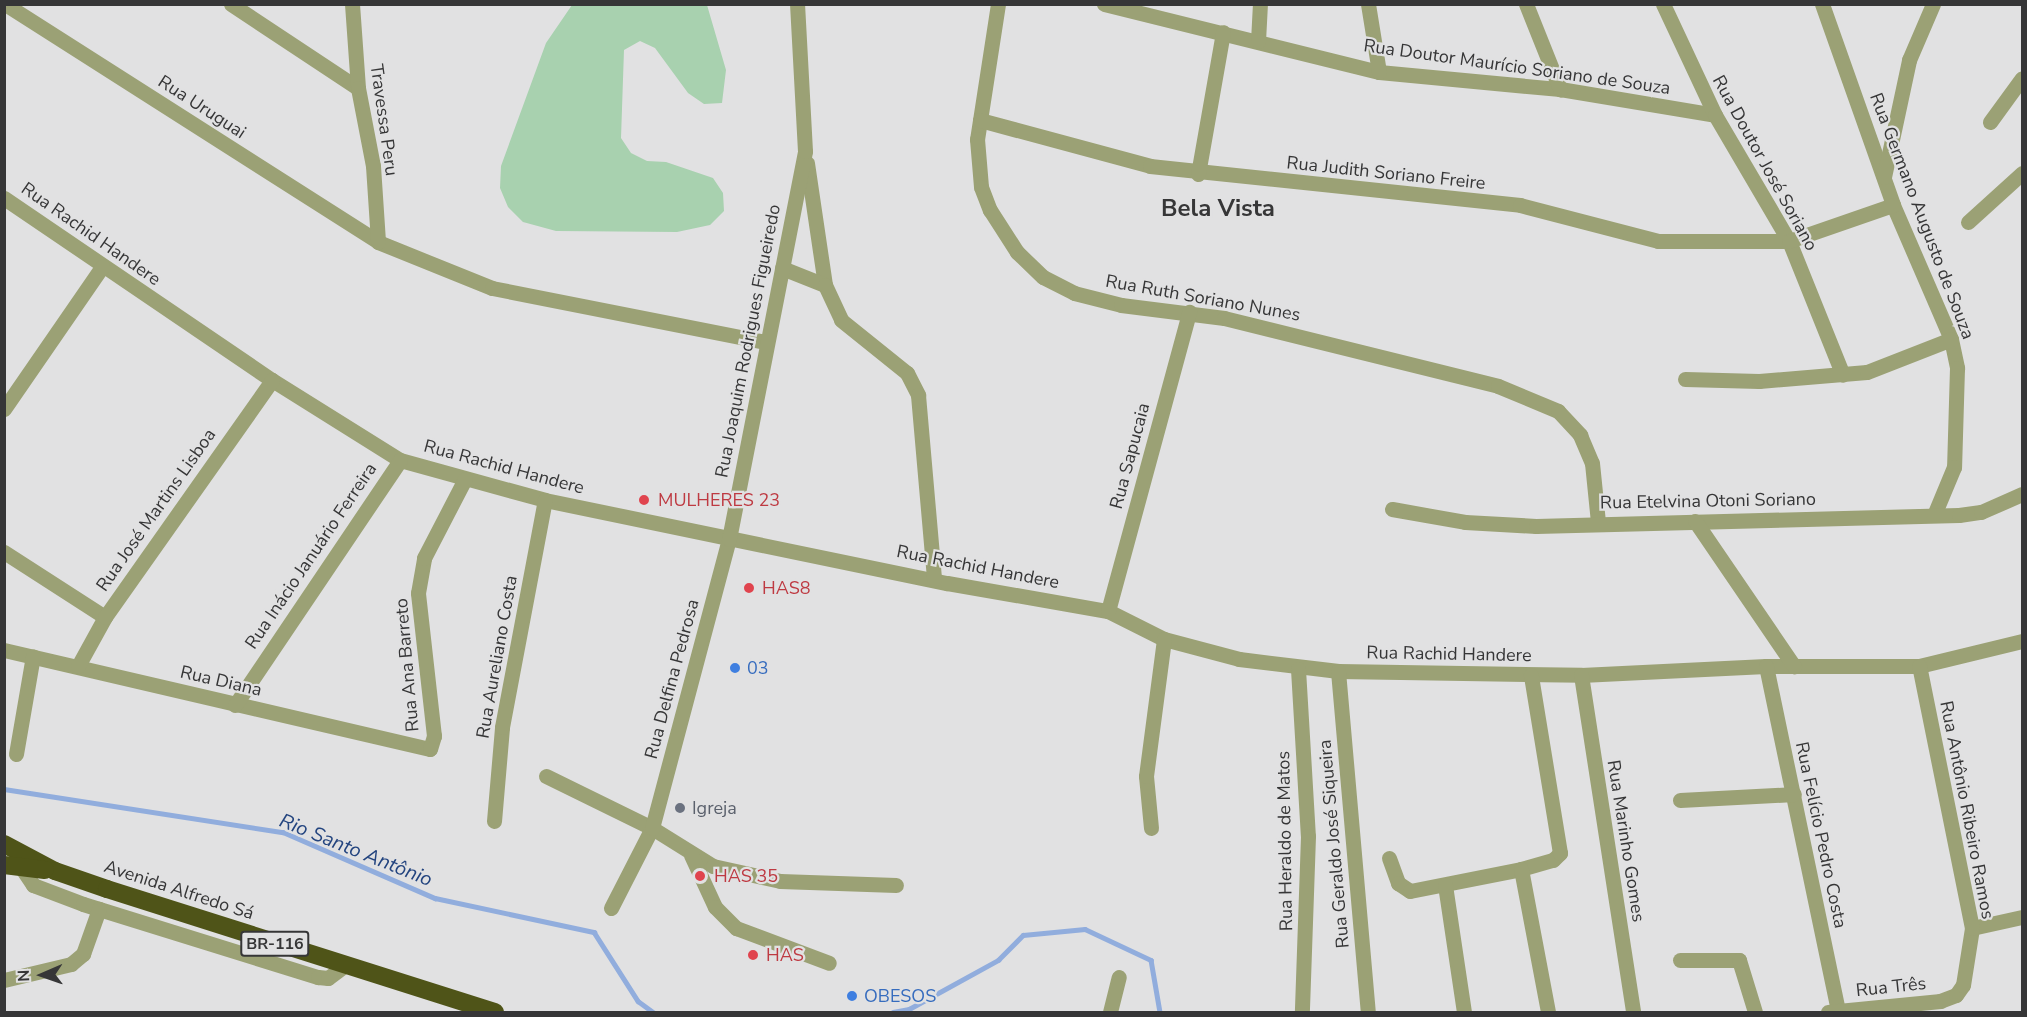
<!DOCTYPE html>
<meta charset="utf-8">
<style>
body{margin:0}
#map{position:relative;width:2027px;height:1017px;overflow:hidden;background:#e1e1e2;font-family:"Nunito Sans",sans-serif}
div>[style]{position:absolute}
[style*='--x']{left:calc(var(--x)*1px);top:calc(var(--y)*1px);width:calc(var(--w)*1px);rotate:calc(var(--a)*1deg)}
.green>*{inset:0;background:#a8d1af}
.stream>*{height:4.5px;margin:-2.25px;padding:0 2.25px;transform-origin:2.25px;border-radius:2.25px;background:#91addd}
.minor>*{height:15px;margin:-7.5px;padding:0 7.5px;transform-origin:7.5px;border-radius:7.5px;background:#9ba175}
.highway>*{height:18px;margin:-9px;padding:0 9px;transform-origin:9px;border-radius:9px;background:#4f5418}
.dots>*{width:16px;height:16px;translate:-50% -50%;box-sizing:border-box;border:3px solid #e1e1e2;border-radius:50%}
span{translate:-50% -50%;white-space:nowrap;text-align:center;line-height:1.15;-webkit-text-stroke:4.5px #e1e1e2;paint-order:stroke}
.shield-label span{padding:2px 4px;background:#e1e1e2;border:2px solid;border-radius:4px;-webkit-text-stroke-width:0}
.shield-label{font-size:16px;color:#363637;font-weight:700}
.street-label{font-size:18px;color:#363637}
.health-label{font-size:18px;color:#be3a42}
.left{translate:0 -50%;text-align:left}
.shop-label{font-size:18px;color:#366cbe}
.worship-label{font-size:18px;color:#5b616d}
.water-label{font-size:20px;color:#23447f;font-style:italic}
.district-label{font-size:24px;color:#363637;font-weight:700}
.frame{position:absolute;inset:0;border:6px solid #363637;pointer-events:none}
.north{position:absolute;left:12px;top:945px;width:60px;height:60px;-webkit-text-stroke:4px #e1e1e2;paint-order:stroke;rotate:268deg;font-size:16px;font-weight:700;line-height:24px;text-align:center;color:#363637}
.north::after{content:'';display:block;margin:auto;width:21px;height:27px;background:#363637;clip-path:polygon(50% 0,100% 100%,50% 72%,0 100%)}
</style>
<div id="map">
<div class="green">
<i style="clip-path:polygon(572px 5px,707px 5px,726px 70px,722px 103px,704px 104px,688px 93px,655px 48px,640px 41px,624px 50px,621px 138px,631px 153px,647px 161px,666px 162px,713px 178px,723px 193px,724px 211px,710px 225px,677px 232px,556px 231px,523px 222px,508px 207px,500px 188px,501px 166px,546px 43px)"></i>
</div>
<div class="stream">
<i style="--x:4;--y:789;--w:282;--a:8.8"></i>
<i style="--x:283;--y:832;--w:166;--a:23.5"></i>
<i style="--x:435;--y:898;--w:163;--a:12.1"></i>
<i style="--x:594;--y:932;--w:82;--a:57.5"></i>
<i style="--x:638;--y:1001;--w:19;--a:36"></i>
<i style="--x:893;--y:1012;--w:16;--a:-11"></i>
<i style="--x:909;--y:1009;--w:102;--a:-28.8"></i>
<i style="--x:998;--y:960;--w:35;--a:-45"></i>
<i style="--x:1023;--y:935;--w:62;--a:-5.5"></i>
<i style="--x:1085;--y:929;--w:73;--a:25.2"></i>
<i style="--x:1151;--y:960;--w:53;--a:80.2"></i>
</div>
<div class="minor">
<i style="--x:5;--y:4;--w:442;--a:32.5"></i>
<i style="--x:378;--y:242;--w:123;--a:22"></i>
<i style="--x:492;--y:288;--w:278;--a:11.2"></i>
<i style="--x:231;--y:4;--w:152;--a:33.5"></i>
<i style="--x:352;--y:4;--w:84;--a:85.9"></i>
<i style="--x:358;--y:88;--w:79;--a:79.1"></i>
<i style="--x:373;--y:166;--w:76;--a:86.2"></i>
<i style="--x:998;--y:4;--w:137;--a:98.8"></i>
<i style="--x:977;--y:139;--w:48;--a:85.2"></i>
<i style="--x:981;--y:187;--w:25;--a:69"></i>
<i style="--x:990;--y:210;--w:50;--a:57.3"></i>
<i style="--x:1017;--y:252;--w:36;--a:44"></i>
<i style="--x:1043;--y:277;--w:35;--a:27"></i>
<i style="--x:1074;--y:293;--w:49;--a:14.3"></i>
<i style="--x:1121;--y:305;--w:104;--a:7.2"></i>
<i style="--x:1224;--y:318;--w:282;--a:13.9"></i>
<i style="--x:1498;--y:386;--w:65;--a:22.6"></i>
<i style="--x:1558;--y:411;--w:33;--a:47"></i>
<i style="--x:1580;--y:435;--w:30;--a:67"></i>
<i style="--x:1592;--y:463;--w:59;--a:84.2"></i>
<i style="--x:1104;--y:4;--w:283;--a:13.9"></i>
<i style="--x:1379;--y:72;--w:182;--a:5.4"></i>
<i style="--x:1560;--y:89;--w:157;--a:9.5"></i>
<i style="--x:1368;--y:4;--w:69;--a:80.8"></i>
<i style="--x:1526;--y:4;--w:92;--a:68.2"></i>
<i style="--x:1663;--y:4;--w:123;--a:64.9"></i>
<i style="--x:1715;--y:115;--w:146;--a:59.6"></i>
<i style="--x:1789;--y:241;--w:144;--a:68.1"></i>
<i style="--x:1822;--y:4;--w:213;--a:70.5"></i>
<i style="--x:1893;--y:205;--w:146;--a:66.6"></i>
<i style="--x:1951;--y:339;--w:30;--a:78"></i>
<i style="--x:1957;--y:368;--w:99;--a:91.7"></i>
<i style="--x:1954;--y:467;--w:52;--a:112.6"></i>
<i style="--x:1258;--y:41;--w:37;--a:-87"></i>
<i style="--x:980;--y:120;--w:176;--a:15.1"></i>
<i style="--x:1150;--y:166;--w:372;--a:6"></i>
<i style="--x:1520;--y:205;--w:143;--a:14.6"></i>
<i style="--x:1658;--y:241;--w:131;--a:0"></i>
<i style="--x:1789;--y:241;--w:110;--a:-19.1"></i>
<i style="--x:1990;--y:122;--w:54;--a:-54"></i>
<i style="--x:807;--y:163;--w:123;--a:81.6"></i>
<i style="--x:1198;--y:174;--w:144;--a:-80"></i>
<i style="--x:1884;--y:177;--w:120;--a:-77.9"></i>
<i style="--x:1909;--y:60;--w:61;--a:-66.8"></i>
<i style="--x:4;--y:198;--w:324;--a:34.2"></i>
<i style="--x:272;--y:380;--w:151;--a:32"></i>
<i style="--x:400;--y:460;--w:150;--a:15.4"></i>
<i style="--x:545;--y:500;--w:410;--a:11.7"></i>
<i style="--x:947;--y:583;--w:163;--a:9.9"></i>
<i style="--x:1108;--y:611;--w:63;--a:26.6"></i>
<i style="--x:1164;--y:639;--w:78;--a:14.9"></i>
<i style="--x:1239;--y:659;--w:100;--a:6.9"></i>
<i style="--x:1338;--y:671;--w:243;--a:0.9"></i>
<i style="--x:1581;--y:675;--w:185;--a:-2.8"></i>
<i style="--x:1766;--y:666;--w:153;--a:0"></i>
<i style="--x:1919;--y:666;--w:106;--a:-13.6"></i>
<i style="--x:1968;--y:222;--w:73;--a:-42.2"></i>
<i style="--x:782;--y:268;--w:46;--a:21.6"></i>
<i style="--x:825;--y:285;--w:38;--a:65"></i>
<i style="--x:841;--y:320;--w:85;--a:38.8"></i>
<i style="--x:907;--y:373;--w:25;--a:63"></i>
<i style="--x:918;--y:395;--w:185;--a:85"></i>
<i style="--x:1685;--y:379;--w:74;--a:1.5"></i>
<i style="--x:1759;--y:381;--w:108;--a:-4.8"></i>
<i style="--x:1867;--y:372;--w:90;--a:-21.4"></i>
<i style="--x:4;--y:409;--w:173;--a:-55.4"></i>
<i style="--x:1392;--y:509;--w:74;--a:10.1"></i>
<i style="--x:1465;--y:522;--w:71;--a:3.2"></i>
<i style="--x:1536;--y:526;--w:423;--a:-1.5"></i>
<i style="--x:1959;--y:515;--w:22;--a:-8"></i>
<i style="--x:1981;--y:512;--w:45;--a:-23.7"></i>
<i style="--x:1695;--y:521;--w:176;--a:55.7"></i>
<i style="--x:4;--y:552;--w:120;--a:32.8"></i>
<i style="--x:1108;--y:611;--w:310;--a:-74.8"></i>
<i style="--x:4;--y:650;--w:437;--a:13.1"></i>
<i style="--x:430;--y:749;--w:14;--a:-73"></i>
<i style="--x:434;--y:736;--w:144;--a:-96.4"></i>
<i style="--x:418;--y:593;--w:36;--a:-80"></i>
<i style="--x:424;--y:558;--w:89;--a:-62.6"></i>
<i style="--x:78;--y:666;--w:56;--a:-61.1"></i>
<i style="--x:105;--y:617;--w:290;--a:-54.8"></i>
<i style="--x:1766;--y:666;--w:352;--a:78.2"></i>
<i style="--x:1298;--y:669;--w:167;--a:86.6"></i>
<i style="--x:1308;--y:836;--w:176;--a:92"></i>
<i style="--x:1338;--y:671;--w:342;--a:85"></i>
<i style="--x:1581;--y:675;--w:341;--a:81.2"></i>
<i style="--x:235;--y:705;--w:295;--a:-56"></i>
<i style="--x:16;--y:754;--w:99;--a:-80.2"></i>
<i style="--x:546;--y:776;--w:118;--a:26.1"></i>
<i style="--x:652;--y:828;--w:72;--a:31.9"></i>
<i style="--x:713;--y:866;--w:69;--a:12.6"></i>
<i style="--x:780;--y:881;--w:116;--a:2"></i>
<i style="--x:1680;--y:800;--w:114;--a:-3"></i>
<i style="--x:494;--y:821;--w:94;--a:-85.1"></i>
<i style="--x:502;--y:727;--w:231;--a:-79.3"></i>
<i style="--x:1151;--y:828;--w:52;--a:-95.5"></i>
<i style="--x:1146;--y:776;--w:138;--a:-82.5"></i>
<i style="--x:691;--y:855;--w:57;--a:65.2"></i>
<i style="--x:715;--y:907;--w:30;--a:45"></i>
<i style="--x:736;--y:928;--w:99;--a:20.6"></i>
<i style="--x:1389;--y:858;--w:27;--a:70"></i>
<i style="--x:1398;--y:883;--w:14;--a:34"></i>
<i style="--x:1410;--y:891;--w:113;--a:-11.2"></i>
<i style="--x:1521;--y:869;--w:33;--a:-16"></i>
<i style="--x:1553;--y:860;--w:10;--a:-45"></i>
<i style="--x:1560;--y:853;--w:180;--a:-99.3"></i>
<i style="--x:21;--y:867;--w:22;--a:56"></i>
<i style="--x:33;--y:885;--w:53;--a:20.8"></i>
<i style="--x:83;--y:904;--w:246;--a:17.3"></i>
<i style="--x:318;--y:977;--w:10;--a:6"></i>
<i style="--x:328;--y:978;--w:20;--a:-37"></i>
<i style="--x:1521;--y:869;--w:146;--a:79.3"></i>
<i style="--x:1445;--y:885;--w:128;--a:81.5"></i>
<i style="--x:611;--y:908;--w:90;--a:-62.9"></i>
<i style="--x:652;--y:828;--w:299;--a:-75.1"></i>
<i style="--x:729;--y:539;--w:395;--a:-78.9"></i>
<i style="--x:805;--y:151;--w:147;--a:-93.1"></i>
<i style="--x:1972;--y:928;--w:51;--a:-12.4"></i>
<i style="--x:1680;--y:960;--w:59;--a:0"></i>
<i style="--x:1739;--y:960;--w:54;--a:72.9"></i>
<i style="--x:4;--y:980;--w:69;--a:-13.4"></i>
<i style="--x:71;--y:964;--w:16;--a:-40"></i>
<i style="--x:83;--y:954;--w:48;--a:-70.4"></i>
<i style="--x:1110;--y:1012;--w:36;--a:-76"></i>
<i style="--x:1828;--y:1012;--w:113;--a:-5.6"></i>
<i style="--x:1940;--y:1001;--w:17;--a:-21"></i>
<i style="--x:1956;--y:995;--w:12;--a:-55"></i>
<i style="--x:1963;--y:985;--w:58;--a:-81"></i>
<i style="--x:1972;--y:928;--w:267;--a:-101.4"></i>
</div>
<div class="highway">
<i style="--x:4;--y:844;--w:58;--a:27.9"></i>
<i style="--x:55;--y:871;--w:55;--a:19.1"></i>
<i style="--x:107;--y:889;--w:407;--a:17.6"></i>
<i style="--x:4;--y:865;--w:41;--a:7"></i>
</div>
<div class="dots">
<i style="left:644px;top:500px;background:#e0444e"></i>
<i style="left:749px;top:588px;background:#e0444e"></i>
<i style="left:735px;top:668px;background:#3f7fe0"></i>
<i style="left:680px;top:808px;background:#6b7280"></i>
<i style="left:700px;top:876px;background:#e0444e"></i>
<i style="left:753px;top:955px;background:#e0444e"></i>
<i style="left:852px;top:996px;background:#3f7fe0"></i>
</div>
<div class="shield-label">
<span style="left:275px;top:944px">BR-116</span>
</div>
<div class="street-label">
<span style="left:1517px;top:67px;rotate:8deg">Rua Doutor Maurício Soriano de Souza</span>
<span style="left:202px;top:107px;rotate:33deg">Rua Uruguai</span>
<span style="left:384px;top:120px;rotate:82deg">Travessa Peru</span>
<span style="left:1765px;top:163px;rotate:61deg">Rua Doutor José Soriano</span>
<span style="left:1386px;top:173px;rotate:6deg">Rua Judith Soriano Freire</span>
<span style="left:1922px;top:216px;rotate:69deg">Rua Germano Augusto de Souza</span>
<span style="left:91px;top:234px;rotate:35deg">Rua Rachid Handere</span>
<span style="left:1203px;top:298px;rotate:10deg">Rua Ruth Soriano Nunes</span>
<span style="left:748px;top:341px;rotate:-79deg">Rua Joaquim Rodrigues Figueiredo</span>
<span style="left:1130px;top:456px;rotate:-75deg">Rua Sapucaia</span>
<span style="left:504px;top:467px;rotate:15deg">Rua Rachid Handere</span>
<span style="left:1708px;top:501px;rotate:-1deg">Rua Etelvina Otoni Soriano</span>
<span style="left:156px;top:510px;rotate:-55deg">Rua José Martins Lisboa</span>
<span style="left:311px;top:556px;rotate:-56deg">Rua Inácio Januário Ferreira</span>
<span style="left:978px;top:567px;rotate:11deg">Rua Rachid Handere</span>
<span style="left:1449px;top:654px;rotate:1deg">Rua Rachid Handere</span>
<span style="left:497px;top:657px;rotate:-80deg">Rua Aureliano Costa</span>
<span style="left:407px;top:665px;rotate:-95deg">Rua Ana Barreto</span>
<span style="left:672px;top:679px;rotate:-75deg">Rua Delfina Pedrosa</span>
<span style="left:221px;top:681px;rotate:13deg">Rua Diana</span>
<span style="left:1967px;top:810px;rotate:79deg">Rua Antônio Ribeiro Ramos</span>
<span style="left:1821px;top:835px;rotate:78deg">Rua Felício Pedro Costa</span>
<span style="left:1285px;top:841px;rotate:-91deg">Rua Heraldo de Matos</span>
<span style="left:1626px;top:841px;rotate:81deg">Rua Marinho Gomes</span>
<span style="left:1334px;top:844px;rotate:-95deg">Rua Geraldo José Siqueira</span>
<span style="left:179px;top:890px;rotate:18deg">Avenida Alfredo Sá</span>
<span style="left:1891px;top:987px;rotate:-6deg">Rua Três</span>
</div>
<div class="health-label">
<span class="left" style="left:658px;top:500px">MULHERES 23</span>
<span class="left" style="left:762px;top:588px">HAS8</span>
<span class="left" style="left:714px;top:876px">HAS 35</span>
<span class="left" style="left:766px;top:955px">HAS</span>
</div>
<div class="shop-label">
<span class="left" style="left:747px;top:668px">03</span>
<span class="left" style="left:864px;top:996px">OBESOS</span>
</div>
<div class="worship-label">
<span class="left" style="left:692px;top:808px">Igreja</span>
</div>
<div class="water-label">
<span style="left:356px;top:850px;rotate:22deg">Rio Santo Antônio</span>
</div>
<div class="district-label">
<span style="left:1218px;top:209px">Bela Vista</span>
</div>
<div class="frame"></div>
<div class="north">N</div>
</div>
